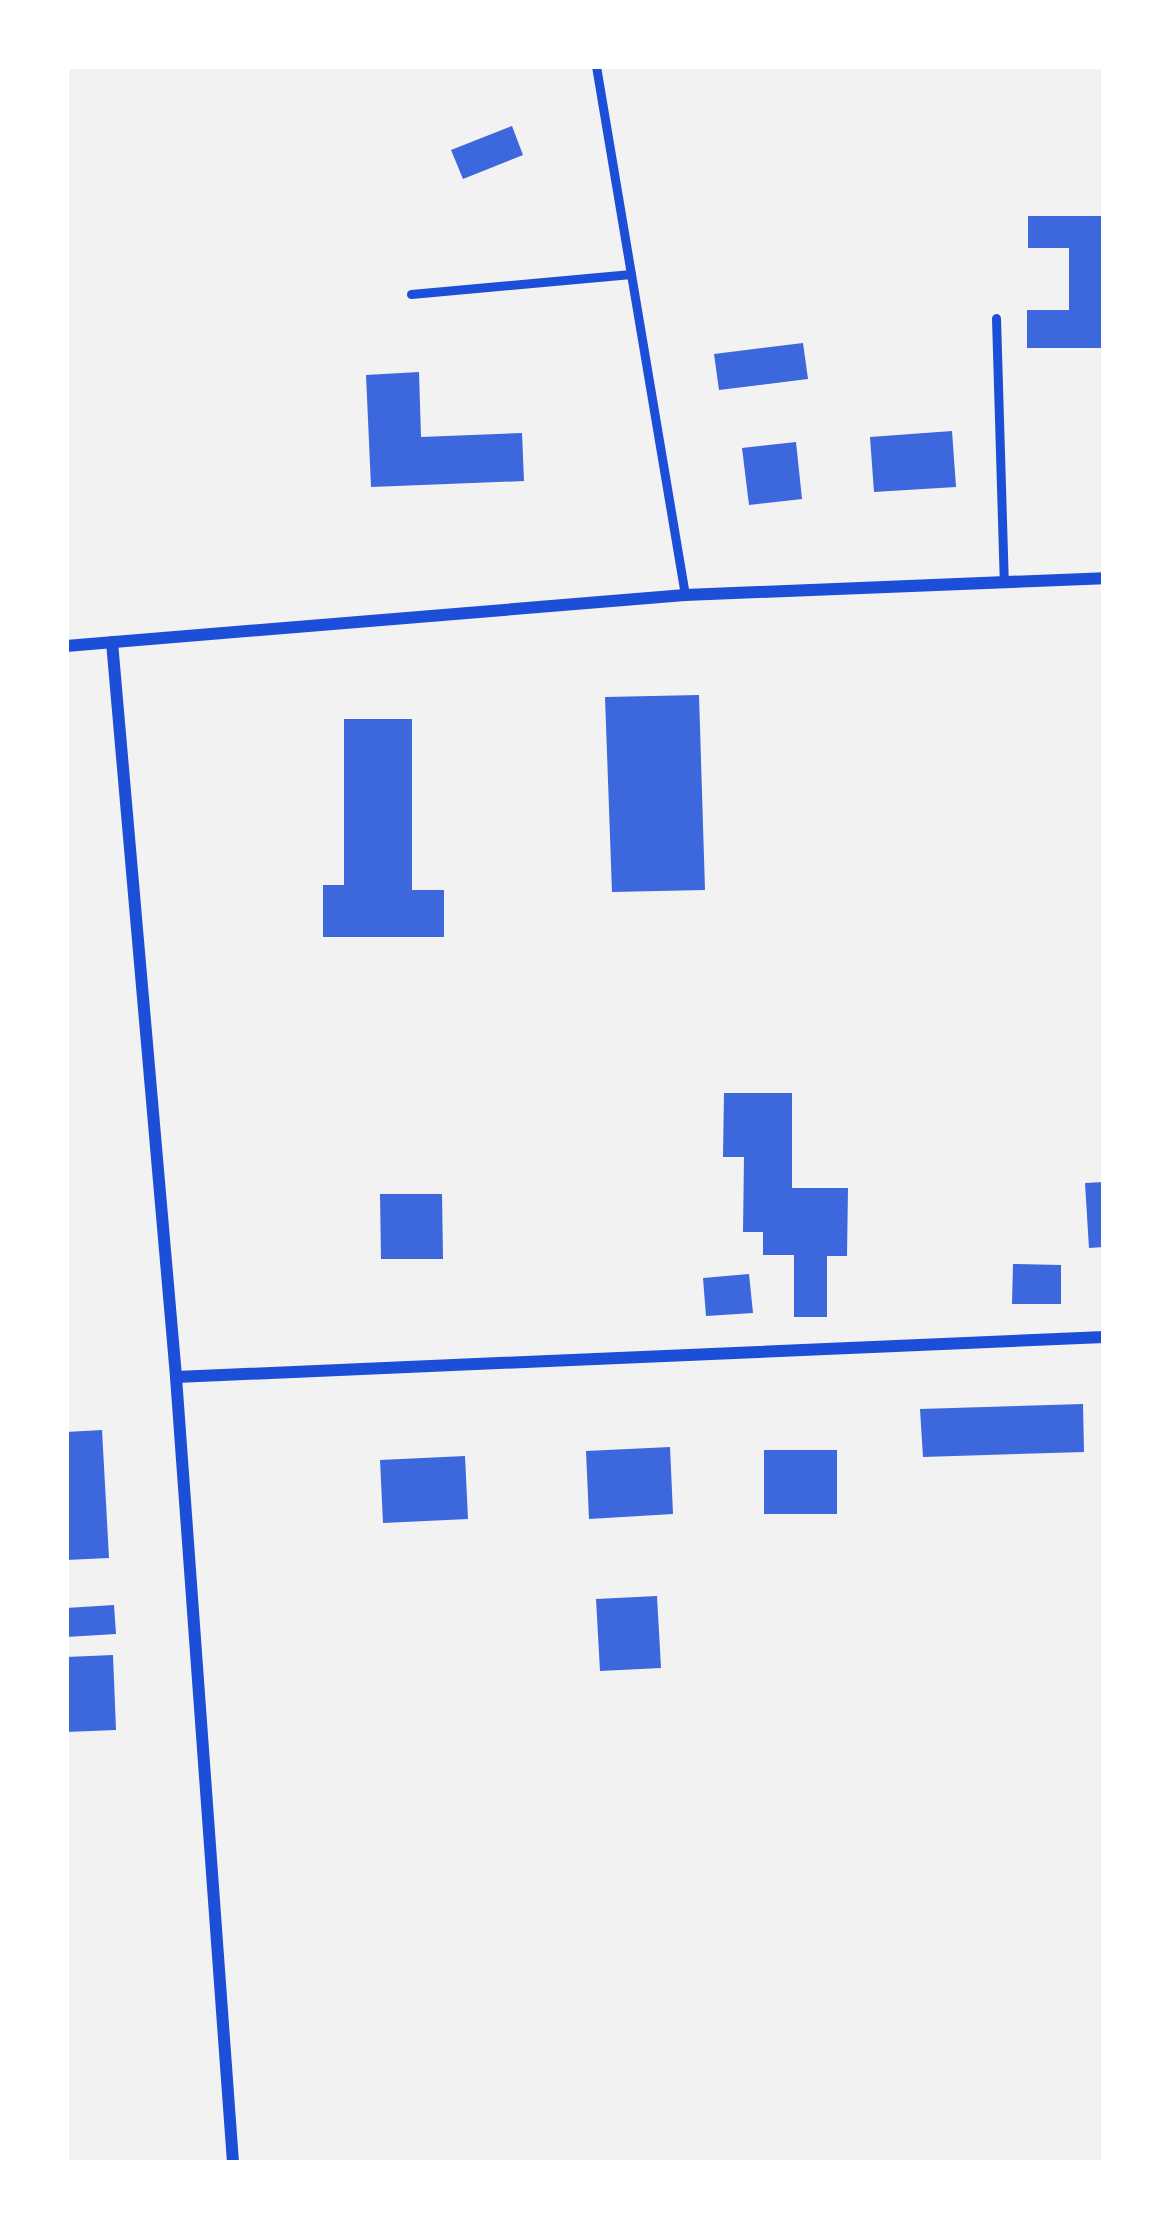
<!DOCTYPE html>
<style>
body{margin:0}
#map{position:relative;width:1170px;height:2229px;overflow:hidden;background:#f2f2f2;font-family:"Nunito Sans",sans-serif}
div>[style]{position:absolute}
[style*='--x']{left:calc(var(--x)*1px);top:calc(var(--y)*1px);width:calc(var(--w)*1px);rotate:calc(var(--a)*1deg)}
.building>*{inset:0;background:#3d67dc}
.service>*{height:9px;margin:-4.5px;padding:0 4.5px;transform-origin:4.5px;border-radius:4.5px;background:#1d4ed8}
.minor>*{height:12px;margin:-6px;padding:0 6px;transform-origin:6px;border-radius:6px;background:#1d4ed8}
span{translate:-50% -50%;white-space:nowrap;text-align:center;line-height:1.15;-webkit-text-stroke:9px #fff;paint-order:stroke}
.frame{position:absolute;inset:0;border:69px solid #fff;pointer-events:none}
</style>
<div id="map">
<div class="building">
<i style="clip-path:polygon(512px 126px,523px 155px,463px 179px,451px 150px)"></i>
<i style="clip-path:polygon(1028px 216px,1104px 216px,1104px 348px,1027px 348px,1027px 310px,1069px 310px,1069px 248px,1028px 248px)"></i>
<i style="clip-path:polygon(803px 343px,808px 379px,719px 390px,714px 354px)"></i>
<i style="clip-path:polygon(419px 372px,421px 437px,522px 433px,524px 481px,371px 487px,366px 375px)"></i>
<i style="clip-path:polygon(952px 431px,956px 487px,874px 492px,870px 437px)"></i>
<i style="clip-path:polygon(796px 442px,802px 499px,749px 505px,742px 448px)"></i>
<i style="clip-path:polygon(699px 695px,705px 890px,612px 892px,605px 697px)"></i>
<i style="clip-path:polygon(344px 719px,412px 719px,412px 890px,444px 890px,444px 937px,323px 937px,323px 885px,344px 885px)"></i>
<i style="clip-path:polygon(724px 1093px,792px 1093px,792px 1188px,848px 1188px,847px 1256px,827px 1256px,827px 1317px,794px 1317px,794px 1255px,763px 1255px,763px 1232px,743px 1232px,744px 1157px,723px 1157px)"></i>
<i style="clip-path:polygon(1104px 1182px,1104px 1247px,1089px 1248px,1085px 1183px)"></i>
<i style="clip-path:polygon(380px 1194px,442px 1194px,443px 1259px,381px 1259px)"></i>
<i style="clip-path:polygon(1013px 1264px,1061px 1265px,1061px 1304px,1012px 1304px)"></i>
<i style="clip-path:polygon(749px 1274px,753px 1313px,706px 1316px,703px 1278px)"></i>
<i style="clip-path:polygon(1083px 1404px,1084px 1452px,923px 1457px,920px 1409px)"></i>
<i style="clip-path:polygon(102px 1430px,109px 1558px,66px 1560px,66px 1432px)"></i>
<i style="clip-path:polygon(670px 1447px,673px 1514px,589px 1519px,586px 1451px)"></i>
<i style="clip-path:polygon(764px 1450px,837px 1450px,837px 1514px,764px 1514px)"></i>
<i style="clip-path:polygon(465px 1456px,468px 1519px,383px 1523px,380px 1460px)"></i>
<i style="clip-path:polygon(657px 1596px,661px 1668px,600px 1671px,596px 1599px)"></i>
<i style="clip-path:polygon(114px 1605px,116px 1634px,66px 1637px,66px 1608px)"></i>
<i style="clip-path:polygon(113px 1655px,116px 1730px,66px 1732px,66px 1657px)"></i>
</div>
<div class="service">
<i style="--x:596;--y:66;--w:536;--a:80.45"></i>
<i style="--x:411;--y:294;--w:221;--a:-5.2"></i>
<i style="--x:996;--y:318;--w:265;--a:88.3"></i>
</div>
<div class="minor">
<i style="--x:112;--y:642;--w:738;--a:85.02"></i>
<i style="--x:176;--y:1377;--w:788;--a:85.85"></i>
<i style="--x:66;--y:646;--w:621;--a:-4.71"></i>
<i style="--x:685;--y:595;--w:419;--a:-2.3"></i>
<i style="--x:176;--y:1377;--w:929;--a:-2.47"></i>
</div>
<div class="frame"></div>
</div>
